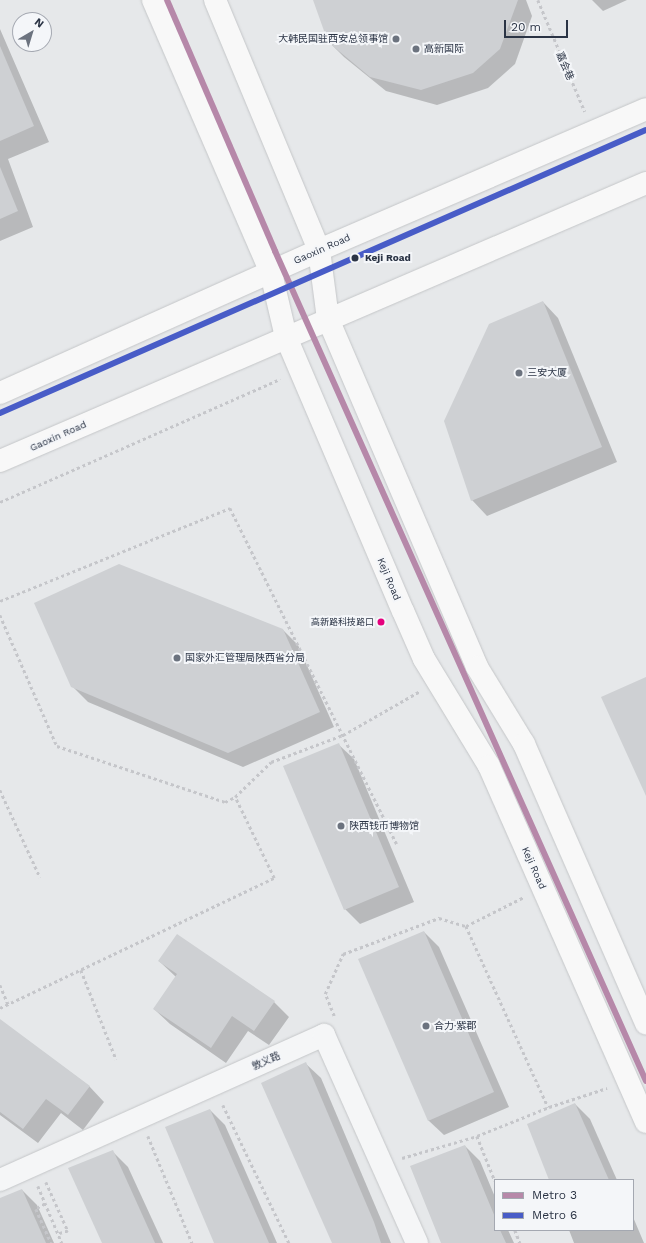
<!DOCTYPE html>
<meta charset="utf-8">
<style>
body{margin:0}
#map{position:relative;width:646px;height:1243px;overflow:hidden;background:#e6e8ea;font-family:"Work Sans","Noto Sans SC",sans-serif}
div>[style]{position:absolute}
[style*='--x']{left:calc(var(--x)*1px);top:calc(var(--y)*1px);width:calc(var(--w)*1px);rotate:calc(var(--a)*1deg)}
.shadow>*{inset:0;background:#0003}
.building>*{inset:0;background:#ced0d3}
.path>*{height:2.5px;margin-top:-1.25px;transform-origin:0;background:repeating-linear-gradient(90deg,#c5c6ca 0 3px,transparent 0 6px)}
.roads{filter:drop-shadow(0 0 1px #c4c6c8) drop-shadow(0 0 1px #c4c6c8)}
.street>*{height:22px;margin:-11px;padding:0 11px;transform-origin:11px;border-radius:11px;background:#f5f6f7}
.secondary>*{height:22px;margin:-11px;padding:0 11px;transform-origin:11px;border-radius:11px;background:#f8f8f8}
.primary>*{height:22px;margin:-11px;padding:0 11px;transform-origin:11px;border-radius:11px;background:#f8f8f8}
.metro-1>*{height:6px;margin:-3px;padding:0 3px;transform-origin:3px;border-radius:3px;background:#b688a9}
.metro-2>*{height:6px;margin:-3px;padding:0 3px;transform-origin:3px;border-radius:3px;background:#485cc7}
.dots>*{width:11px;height:11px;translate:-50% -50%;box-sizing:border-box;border:2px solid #f4f6f9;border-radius:50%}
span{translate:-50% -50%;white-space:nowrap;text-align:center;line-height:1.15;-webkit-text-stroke:4px #f4f6f9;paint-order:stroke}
.bus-label{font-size:9px;color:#2b3445}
.right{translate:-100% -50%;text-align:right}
.poi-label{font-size:10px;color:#2b3445}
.left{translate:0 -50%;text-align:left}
.street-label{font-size:10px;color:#2b3445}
.stop-label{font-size:10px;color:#2b3445;font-weight:700}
.legend{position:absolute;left:494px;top:1179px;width:140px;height:52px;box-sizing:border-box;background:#f4f6f9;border:1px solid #a4a8b1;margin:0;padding:5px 7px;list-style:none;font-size:12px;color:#2b3445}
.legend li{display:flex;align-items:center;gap:8px;height:20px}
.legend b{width:20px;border:1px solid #a4a8b1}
.north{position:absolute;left:12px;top:12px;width:40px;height:40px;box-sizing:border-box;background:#f4f6f9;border:1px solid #a4a8b1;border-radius:50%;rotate:38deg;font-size:11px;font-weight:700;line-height:16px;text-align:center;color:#2b3445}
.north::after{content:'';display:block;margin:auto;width:14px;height:18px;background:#6c737f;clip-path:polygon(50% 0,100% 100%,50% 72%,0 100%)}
.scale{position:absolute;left:504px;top:20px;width:64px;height:18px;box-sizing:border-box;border:2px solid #2b3445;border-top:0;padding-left:5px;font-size:12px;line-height:14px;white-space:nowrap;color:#2b3445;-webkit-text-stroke:3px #f4f6f9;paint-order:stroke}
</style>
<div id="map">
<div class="shadow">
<i style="clip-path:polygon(314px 0,526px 0,532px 16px,515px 64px,488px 88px,437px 105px,386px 91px,344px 57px,329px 42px)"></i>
<i style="clip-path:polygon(592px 0,627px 0,603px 11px)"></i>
<i style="clip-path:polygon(0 29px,49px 142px,8px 159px,33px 227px,0 241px)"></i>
<i style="clip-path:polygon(543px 302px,558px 318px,617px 462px,487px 516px,472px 500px)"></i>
<i style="clip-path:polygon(283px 630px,298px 645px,334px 727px,243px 767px,88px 702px,72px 686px)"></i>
<i style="clip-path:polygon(338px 744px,354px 759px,414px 902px,360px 924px,345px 909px)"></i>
<i style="clip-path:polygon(424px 932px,439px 947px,509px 1107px,444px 1135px,428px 1120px)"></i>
<i style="clip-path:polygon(159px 961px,274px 1002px,289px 1017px,269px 1045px,248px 1031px,226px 1063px,170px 1024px,154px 1009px,176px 977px)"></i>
<i style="clip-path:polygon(0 1020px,89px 1086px,104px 1102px,83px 1130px,61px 1113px,38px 1143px,0 1115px)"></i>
<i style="clip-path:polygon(305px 1063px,321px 1078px,391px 1243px,336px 1243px)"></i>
<i style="clip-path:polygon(575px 1104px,590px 1119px,617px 1180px,550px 1180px)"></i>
<i style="clip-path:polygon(210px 1110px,225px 1125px,277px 1243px,216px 1243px)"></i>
<i style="clip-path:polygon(465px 1146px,480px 1161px,495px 1197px,495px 1230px,508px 1230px,514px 1243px,442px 1243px)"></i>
<i style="clip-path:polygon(113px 1152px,128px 1167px,163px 1243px,103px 1243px)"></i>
<i style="clip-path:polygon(22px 1190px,37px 1205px,54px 1243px,0 1243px,0 1199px)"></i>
<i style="clip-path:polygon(633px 1217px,644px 1243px,574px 1243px,569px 1230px,633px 1230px)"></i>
</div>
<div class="building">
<i style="clip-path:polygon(313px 0,518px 0,500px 49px,473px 73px,421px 90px,370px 77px,328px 42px)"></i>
<i style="clip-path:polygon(0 46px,34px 126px,0 141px)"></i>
<i style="clip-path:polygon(0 167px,18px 211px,0 219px)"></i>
<i style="clip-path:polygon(543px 301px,602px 447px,471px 501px,444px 421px,489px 324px)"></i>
<i style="clip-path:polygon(119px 564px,283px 629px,320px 712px,228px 753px,71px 687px,34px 603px)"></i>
<i style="clip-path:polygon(646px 677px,646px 796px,601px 697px)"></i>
<i style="clip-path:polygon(339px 743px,399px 887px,344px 910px,283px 766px)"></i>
<i style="clip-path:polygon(424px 931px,494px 1092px,428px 1121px,358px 959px)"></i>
<i style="clip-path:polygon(177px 934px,275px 1001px,254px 1031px,232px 1016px,211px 1048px,153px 1009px,177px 974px,158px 961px)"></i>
<i style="clip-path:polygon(0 1019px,90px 1086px,68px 1115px,46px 1099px,23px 1129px,0 1112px)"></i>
<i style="clip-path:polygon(306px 1062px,374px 1222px,381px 1243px,332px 1243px,261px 1083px)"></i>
<i style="clip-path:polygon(575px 1103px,609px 1180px,549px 1180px,527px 1124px)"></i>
<i style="clip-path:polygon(210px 1109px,269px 1243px,214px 1243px,165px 1127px)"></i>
<i style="clip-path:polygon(465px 1145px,495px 1217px,495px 1230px,500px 1230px,506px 1243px,441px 1243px,410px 1166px)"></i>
<i style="clip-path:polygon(113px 1150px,155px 1243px,102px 1243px,68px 1168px)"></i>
<i style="clip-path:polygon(22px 1189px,46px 1243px,0 1243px,0 1198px)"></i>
</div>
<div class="path">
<i style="--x:538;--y:0;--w:121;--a:67.2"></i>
<i style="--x:0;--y:502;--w:306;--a:-23.7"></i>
<i style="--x:0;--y:601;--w:248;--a:-22"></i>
<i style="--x:230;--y:508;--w:375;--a:63.6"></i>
<i style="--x:0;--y:615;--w:143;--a:66.5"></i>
<i style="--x:57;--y:746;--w:177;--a:18.4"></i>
<i style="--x:225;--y:802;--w:11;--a:-27"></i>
<i style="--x:235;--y:797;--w:50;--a:-44.2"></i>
<i style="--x:271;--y:762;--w:77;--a:-20.6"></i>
<i style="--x:343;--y:735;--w:89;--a:-29.7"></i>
<i style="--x:0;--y:790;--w:96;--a:65.3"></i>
<i style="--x:466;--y:926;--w:199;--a:65.6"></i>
<i style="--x:81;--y:970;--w:96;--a:68.5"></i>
<i style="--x:0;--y:985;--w:21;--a:67"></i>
<i style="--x:0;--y:1008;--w:303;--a:-25.4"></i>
<i style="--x:274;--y:878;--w:90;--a:-115.7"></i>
<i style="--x:334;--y:1016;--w:24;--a:-112"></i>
<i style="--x:325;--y:994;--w:44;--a:-65.8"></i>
<i style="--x:343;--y:954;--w:103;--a:-20.6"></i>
<i style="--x:439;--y:918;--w:28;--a:17"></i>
<i style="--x:466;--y:926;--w:65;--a:-26.6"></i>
<i style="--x:223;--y:1105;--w:153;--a:64.4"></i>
<i style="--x:148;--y:1136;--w:116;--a:67.6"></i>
<i style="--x:477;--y:1136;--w:48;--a:68.2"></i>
<i style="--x:402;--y:1158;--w:78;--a:-16.3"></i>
<i style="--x:477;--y:1136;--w:78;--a:-21.9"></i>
<i style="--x:549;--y:1107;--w:61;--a:-18.1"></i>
<i style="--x:46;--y:1182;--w:54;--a:65.8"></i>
<i style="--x:68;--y:1231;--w:10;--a:163"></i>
<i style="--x:38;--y:1186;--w:62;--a:67.2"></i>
<i style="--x:45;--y:1204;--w:10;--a:151"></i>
<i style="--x:36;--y:1209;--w:37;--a:66"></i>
<i style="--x:515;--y:1230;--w:14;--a:69"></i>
</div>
<div class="roads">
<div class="street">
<i style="--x:0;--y:1180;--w:355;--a:-24.1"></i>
<i style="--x:324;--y:1035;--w:228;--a:65.9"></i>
</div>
<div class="secondary">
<i style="--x:0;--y:393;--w:350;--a:-24.1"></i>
<i style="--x:319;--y:250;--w:356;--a:-23.3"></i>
<i style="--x:0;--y:461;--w:703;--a:-23.28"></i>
</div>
<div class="primary">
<i style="--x:153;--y:0;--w:297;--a:66.6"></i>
<i style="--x:271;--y:273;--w:66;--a:76.8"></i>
<i style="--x:286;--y:337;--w:298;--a:66.9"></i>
<i style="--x:403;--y:611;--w:52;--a:66.4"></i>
<i style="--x:424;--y:659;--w:125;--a:58.7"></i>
<i style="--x:489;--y:766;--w:389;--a:66.2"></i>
<i style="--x:215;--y:0;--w:271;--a:67.4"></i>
<i style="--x:319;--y:250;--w:70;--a:82.6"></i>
<i style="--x:328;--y:319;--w:379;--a:66.8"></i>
<i style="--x:477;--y:667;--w:90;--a:58.6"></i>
<i style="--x:524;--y:744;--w:305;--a:66.4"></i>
</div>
</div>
<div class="metro-1">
<i style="--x:167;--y:0;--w:273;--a:66.7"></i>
<i style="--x:275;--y:251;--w:909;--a:65.92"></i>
</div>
<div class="metro-2">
<i style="--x:0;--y:413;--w:705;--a:-23.66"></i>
</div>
<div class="dots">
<i style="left:396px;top:39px;background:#6c737f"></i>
<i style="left:416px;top:49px;background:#6c737f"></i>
<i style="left:355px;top:258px;background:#2b3445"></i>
<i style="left:519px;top:373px;background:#6c737f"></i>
<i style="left:381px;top:622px;background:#e5007d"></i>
<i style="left:177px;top:658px;background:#6c737f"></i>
<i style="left:341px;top:826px;background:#6c737f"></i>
<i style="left:426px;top:1026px;background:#6c737f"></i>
</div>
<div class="bus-label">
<span class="right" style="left:374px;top:622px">高新路科技路口</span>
</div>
<div class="poi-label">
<span class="right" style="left:388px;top:39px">大韩民国驻西安总领事馆</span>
<span class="left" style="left:424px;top:49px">高新国际</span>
<span class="left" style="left:527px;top:373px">三安大厦</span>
<span class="left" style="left:185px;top:658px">国家外汇管理局陕西省分局</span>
<span class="left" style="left:349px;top:826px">陕西钱币博物馆</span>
<span class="left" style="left:434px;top:1026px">合力·紫郡</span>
</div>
<div class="street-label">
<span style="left:565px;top:66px;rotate:67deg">嘉会巷</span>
<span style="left:322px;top:249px;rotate:-24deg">Gaoxin Road</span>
<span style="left:58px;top:436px;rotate:-24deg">Gaoxin Road</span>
<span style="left:389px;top:579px;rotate:67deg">Keji Road</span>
<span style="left:534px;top:868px;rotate:66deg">Keji Road</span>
<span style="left:266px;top:1061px;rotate:-24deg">敦义路</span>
</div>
<div class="stop-label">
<span class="left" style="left:365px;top:258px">Keji Road</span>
</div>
<ul class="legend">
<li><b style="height:5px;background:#b688a9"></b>Metro 3</li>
<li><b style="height:5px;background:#485cc7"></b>Metro 6</li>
</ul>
<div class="north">N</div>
<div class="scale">20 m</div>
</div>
